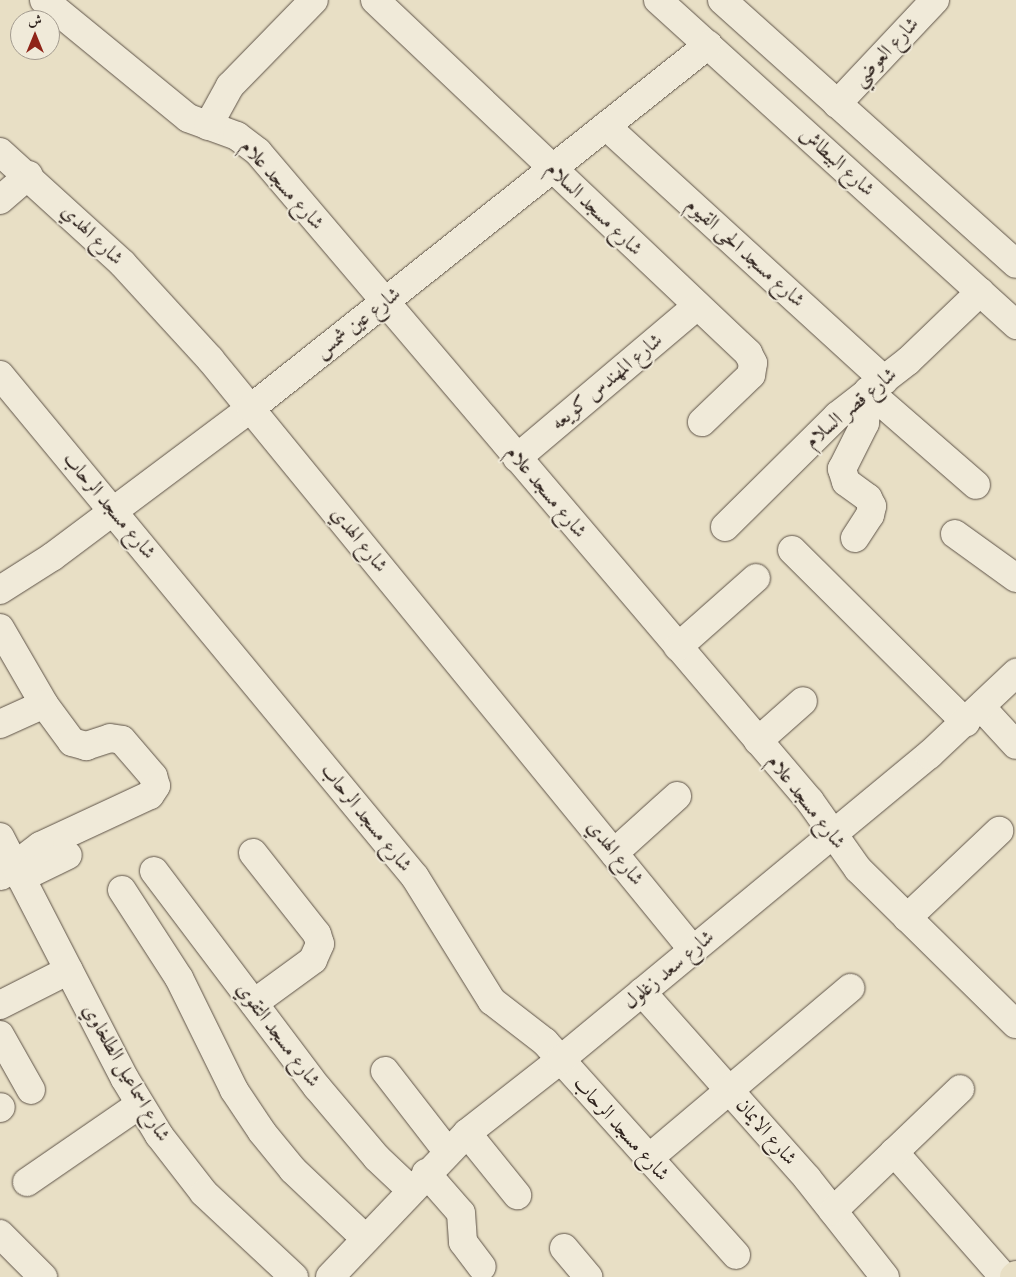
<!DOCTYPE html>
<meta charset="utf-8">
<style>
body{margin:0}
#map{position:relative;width:1016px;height:1277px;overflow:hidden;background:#e8dfc5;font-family:"IM FELL English",Amiri,serif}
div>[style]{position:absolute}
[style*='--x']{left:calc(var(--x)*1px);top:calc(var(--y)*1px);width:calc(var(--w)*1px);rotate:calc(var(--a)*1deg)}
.roads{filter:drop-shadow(0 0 1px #5e5348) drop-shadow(0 0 1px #5e5348)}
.minor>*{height:28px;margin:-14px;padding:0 14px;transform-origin:14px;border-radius:14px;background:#f0ead9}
.major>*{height:28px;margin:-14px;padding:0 14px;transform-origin:14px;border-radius:14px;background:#e8dfc5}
span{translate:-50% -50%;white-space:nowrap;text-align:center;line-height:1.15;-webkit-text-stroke:4px #f0ead9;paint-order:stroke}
.street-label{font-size:20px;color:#30241f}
.north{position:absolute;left:10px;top:10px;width:50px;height:50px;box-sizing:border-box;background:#f0ead9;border:1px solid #a39b8f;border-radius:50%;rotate:0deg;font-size:14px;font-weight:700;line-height:20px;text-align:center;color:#30241f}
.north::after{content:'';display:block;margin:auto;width:18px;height:22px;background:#8f2418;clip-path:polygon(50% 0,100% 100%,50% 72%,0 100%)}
</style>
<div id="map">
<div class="roads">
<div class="minor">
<i style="--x:44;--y:0;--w:186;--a:39.3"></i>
<i style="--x:188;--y:118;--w:52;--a:20.2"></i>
<i style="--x:237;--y:136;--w:26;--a:37"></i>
<i style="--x:258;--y:152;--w:852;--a:49.62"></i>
<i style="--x:810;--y:801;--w:83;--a:54.8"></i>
<i style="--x:858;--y:869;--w:221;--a:44.5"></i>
<i style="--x:375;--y:0;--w:514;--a:43.42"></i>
<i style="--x:748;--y:353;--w:11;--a:63"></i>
<i style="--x:753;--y:363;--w:12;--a:99"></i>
<i style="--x:751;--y:375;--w:68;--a:136.2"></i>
<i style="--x:658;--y:0;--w:484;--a:42.2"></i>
<i style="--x:722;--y:0;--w:395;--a:41.9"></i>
<i style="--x:837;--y:104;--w:143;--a:-46.7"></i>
<i style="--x:208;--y:126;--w:46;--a:-61.2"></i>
<i style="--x:230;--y:86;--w:120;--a:-45.7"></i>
<i style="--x:606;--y:126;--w:377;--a:42.4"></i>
<i style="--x:0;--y:152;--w:166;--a:42.3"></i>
<i style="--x:123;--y:264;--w:129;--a:47.5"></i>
<i style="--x:210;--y:359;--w:763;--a:50.74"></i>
<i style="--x:0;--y:200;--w:38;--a:-41"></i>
<i style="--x:0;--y:375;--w:651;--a:50.42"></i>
<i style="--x:415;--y:877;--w:146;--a:58.2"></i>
<i style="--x:492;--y:1001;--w:67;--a:37.7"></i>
<i style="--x:545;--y:1042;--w:286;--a:48.1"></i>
<i style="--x:868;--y:391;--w:143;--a:41"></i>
<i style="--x:517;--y:458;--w:234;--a:-40.2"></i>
<i style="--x:725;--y:527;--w:158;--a:-44.7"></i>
<i style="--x:837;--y:416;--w:90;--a:-37.8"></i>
<i style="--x:908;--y:361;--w:100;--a:-43.8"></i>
<i style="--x:955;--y:534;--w:75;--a:35.8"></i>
<i style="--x:855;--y:538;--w:27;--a:-57"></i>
<i style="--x:870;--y:515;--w:9;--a:-77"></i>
<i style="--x:872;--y:506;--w:9;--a:-117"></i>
<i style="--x:868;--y:498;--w:27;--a:-144"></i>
<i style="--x:846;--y:482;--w:14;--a:-107"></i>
<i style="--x:842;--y:469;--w:51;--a:-63.4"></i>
<i style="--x:865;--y:423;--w:32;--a:-85"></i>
<i style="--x:792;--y:550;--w:245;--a:44.8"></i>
<i style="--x:0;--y:590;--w:62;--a:-32.4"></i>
<i style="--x:52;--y:557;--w:249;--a:-36.8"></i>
<i style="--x:251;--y:408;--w:584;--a:-38.46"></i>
<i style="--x:0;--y:628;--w:88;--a:59.9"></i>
<i style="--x:44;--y:704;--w:47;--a:53.6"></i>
<i style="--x:72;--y:742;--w:15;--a:16"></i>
<i style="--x:86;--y:746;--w:25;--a:-18"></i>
<i style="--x:110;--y:738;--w:12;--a:9"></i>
<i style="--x:122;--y:740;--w:48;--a:49.3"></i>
<i style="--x:153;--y:776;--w:10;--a:73"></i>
<i style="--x:156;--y:786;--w:11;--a:124"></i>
<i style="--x:150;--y:795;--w:121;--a:155.1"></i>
<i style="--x:40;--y:846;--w:49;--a:142.4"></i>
<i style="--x:678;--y:647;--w:104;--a:-41.5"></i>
<i style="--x:982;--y:708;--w:50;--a:47.4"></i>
<i style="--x:0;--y:724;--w:48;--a:-24.4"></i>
<i style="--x:758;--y:741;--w:60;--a:-41.6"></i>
<i style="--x:0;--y:837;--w:272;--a:62.7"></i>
<i style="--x:125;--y:1079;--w:66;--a:58.7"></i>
<i style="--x:159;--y:1135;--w:73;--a:52.2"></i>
<i style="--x:204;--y:1193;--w:123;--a:43"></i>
<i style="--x:253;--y:853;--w:103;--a:51.7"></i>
<i style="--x:317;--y:934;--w:10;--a:73"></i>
<i style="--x:320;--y:944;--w:17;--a:114"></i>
<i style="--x:313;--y:960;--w:73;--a:143.9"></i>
<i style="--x:614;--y:853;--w:85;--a:-42.1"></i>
<i style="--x:154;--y:871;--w:271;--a:53"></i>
<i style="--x:317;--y:1087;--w:93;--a:49.8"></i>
<i style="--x:377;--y:1158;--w:47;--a:43.3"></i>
<i style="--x:21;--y:878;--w:52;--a:-26.1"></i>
<i style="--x:122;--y:890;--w:105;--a:57.1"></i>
<i style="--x:179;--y:978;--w:125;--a:63.8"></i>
<i style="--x:234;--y:1090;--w:50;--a:56.3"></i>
<i style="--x:262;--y:1132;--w:49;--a:50.8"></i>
<i style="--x:293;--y:1170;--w:100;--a:43.4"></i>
<i style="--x:907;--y:918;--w:127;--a:-43.4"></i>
<i style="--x:642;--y:992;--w:249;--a:48.4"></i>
<i style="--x:807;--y:1178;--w:126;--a:51.8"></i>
<i style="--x:0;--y:1005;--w:77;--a:-26.9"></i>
<i style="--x:0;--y:1035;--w:63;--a:60.6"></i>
<i style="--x:385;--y:1071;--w:101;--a:52.2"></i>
<i style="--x:0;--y:1108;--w:1;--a:-45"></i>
<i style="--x:467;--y:1133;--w:80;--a:51.1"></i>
<i style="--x:894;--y:1152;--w:167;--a:48.7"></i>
<i style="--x:648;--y:1159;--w:265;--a:-40.2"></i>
<i style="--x:426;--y:1173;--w:53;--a:48.8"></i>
<i style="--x:461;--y:1213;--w:29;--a:86"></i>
<i style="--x:463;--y:1242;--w:31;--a:53"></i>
<i style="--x:27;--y:1182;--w:136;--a:-34.5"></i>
<i style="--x:833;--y:1211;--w:176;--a:-43.8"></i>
<i style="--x:0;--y:1234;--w:61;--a:45"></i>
<i style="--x:564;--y:1248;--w:38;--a:50"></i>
<i style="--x:330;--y:1277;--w:199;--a:-46.4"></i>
<i style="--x:467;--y:1133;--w:118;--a:-38.1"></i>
<i style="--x:560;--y:1060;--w:479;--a:-39.6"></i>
<i style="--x:929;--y:755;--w:120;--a:-43.3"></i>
</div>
<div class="major">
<i style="--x:1014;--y:1277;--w:3;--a:-45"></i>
</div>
</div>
<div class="street-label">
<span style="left:886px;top:52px;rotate:-47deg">شارع العوضي</span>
<span style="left:837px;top:162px;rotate:42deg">شارع البيطاش</span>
<span style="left:282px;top:185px;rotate:48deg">شارع مسجد علام</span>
<span style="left:594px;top:209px;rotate:44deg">شارع مسجد السلام</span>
<span style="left:92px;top:235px;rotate:44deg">شارع الهدي</span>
<span style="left:745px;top:253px;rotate:42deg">شارع مسجد الحى القيوم</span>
<span style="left:358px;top:323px;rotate:-38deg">شارع عين شمس</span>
<span style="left:607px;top:382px;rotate:-40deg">شارع المهندس كويعه</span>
<span style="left:851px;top:408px;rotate:-40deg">شارع قصر السلام</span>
<span style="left:546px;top:492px;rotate:50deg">شارع مسجد علام</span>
<span style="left:109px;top:506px;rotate:50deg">شارع مسجد الرحاب</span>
<span style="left:359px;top:540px;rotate:51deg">شارع الهدي</span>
<span style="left:806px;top:802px;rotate:52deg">شارع مسجد علام</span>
<span style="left:366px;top:818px;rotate:51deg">شارع مسجد الرحاب</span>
<span style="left:615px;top:853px;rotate:51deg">شارع الهدي</span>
<span style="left:669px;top:970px;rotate:-40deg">شارع سعد زغلول</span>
<span style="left:278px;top:1035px;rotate:53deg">شارع مسجد التقوي</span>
<span style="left:126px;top:1073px;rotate:60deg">شارع اسماعيل الطلخاوي</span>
<span style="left:621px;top:1129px;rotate:48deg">شارع مسجد الرحاب</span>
<span style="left:766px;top:1132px;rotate:49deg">شارع الايمان</span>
</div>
<div class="north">ش</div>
</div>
